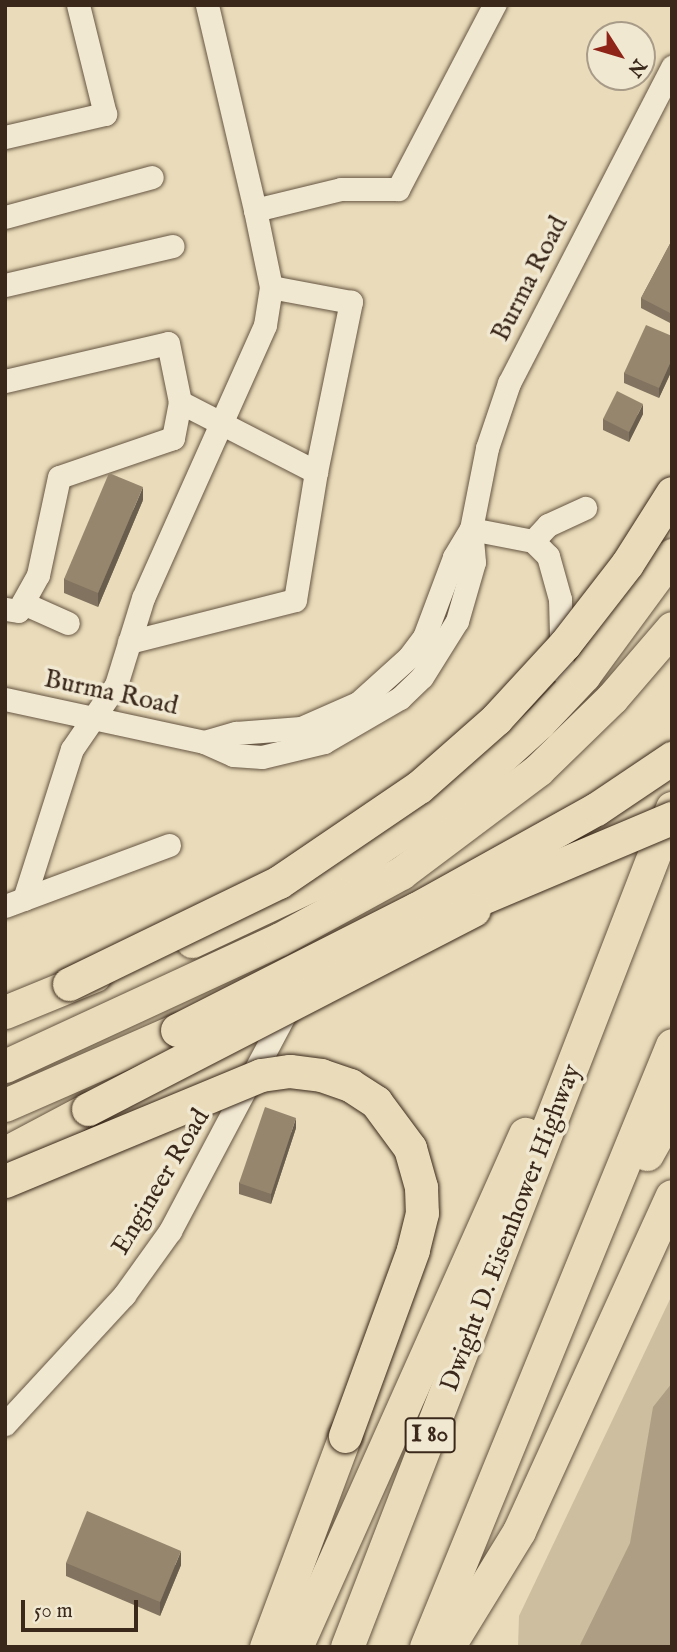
<!DOCTYPE html>
<style>
body{margin:0}
#map{position:relative;width:677px;height:1652px;overflow:hidden;background:#eadcba;font-family:"IM FELL English",serif}
div>[style]{position:absolute}
[style*='--x']{left:calc(var(--x)*1px);top:calc(var(--y)*1px);width:calc(var(--w)*1px);rotate:calc(var(--a)*1deg)}
.green>*{inset:0;background:#ccbe9f}
.water>*{inset:0;background:#ae9f84}
.roads{filter:drop-shadow(0 0 2px #665643) drop-shadow(0 0 2px #665643)}
.minor>*{height:23px;margin:-11.5px;padding:0 11.5px;transform-origin:11.5px;border-radius:11.5px;background:#f1e8d2}
.highway>*{height:33px;margin:-16.5px;padding:0 16.5px;transform-origin:16.5px;border-radius:16.5px;background:#eadcba}
.bridges{filter:drop-shadow(0 0 2px #3a291b) drop-shadow(0 0 2px #3a291b)}
.highway-bridge>*{height:33px;margin:-16.5px;padding:0 16.5px;transform-origin:16.5px;border-radius:16.5px;background:#eadcba}
.wall>*{inset:0;background:#81735f}
.shaded-wall>*{inset:0;background:#695e4d}
.building>*{inset:0;background:#96866e}
span{translate:-50% -50%;white-space:nowrap;text-align:center;line-height:1.15;-webkit-text-stroke:7px #f1e8d2;paint-order:stroke}
.shield-label span{padding:2px 5px;background:#f1e8d2;border:2px solid;border-radius:5px;-webkit-text-stroke-width:0}
.shield-label{font-size:24px;color:#3a291b;font-weight:700}
.street-label{font-size:26px;color:#3a291b}
.frame{position:absolute;inset:0;border:7px solid #3a291b;pointer-events:none}
.north{position:absolute;left:586px;top:21px;width:70px;height:70px;box-sizing:border-box;background:#f1e8d2;border:2px solid #a89c89;border-radius:50%;rotate:127deg;font-size:19px;font-weight:700;line-height:28px;text-align:center;color:#3a291b}
.north::after{content:'';display:block;margin:auto;width:24px;height:32px;background:#8f2418;clip-path:polygon(50% 0,100% 100%,50% 72%,0 100%)}
.scale{position:absolute;left:21px;top:1600px;width:117px;height:32px;box-sizing:border-box;border:4px solid #3a291b;border-top:0;padding-left:9px;font-size:21px;line-height:24px;white-space:nowrap;color:#3a291b;-webkit-text-stroke:5px #f1e8d2;paint-order:stroke}
</style>
<div id="map">
<div class="green">
<i style="clip-path:polygon(672px 1295px,672px 1647px,518px 1647px,519px 1616px)"></i>
</div>
<div class="water">
<i style="clip-path:polygon(672px 1383px,672px 1647px,579px 1647px,630px 1543px,653px 1407px)"></i>
</div>
<div class="roads">
<div class="minor">
<i style="--x:207;--y:5;--w:211;--a:76.8"></i>
<i style="--x:5;--y:137;--w:103;--a:-13"></i>
<i style="--x:105;--y:114;--w:112;--a:-103.9"></i>
<i style="--x:5;--y:217;--w:152;--a:-15.2"></i>
<i style="--x:5;--y:285;--w:172;--a:-13.1"></i>
<i style="--x:5;--y:381;--w:167;--a:-13.1"></i>
<i style="--x:168;--y:343;--w:60;--a:78.5"></i>
<i style="--x:180;--y:402;--w:37;--a:101"></i>
<i style="--x:173;--y:438;--w:120;--a:161.1"></i>
<i style="--x:59;--y:477;--w:100;--a:102.1"></i>
<i style="--x:38;--y:575;--w:41;--a:119.1"></i>
<i style="--x:18;--y:611;--w:13;--a:-171"></i>
<i style="--x:180;--y:402;--w:153;--a:27.2"></i>
<i style="--x:471;--y:529;--w:63;--a:11"></i>
<i style="--x:533;--y:541;--w:21;--a:45"></i>
<i style="--x:548;--y:556;--w:45;--a:74.4"></i>
<i style="--x:560;--y:599;--w:73;--a:88.4"></i>
<i style="--x:533;--y:541;--w:22;--a:-47"></i>
<i style="--x:548;--y:525;--w:41;--a:-24.7"></i>
<i style="--x:23;--y:603;--w:49;--a:24"></i>
<i style="--x:129;--y:642;--w:171;--a:-14.2"></i>
<i style="--x:295;--y:600;--w:130;--a:-80.7"></i>
<i style="--x:316;--y:472;--w:174;--a:-78.4"></i>
<i style="--x:351;--y:302;--w:81;--a:-169.4"></i>
<i style="--x:5;--y:699;--w:204;--a:12.2"></i>
<i style="--x:204;--y:742;--w:32;--a:24"></i>
<i style="--x:233;--y:755;--w:29;--a:4"></i>
<i style="--x:262;--y:757;--w:64;--a:-13.6"></i>
<i style="--x:324;--y:742;--w:88;--a:-30.1"></i>
<i style="--x:400;--y:698;--w:30;--a:-44"></i>
<i style="--x:422;--y:677;--w:66;--a:-58"></i>
<i style="--x:457;--y:621;--w:61;--a:-73.9"></i>
<i style="--x:474;--y:562;--w:33;--a:-95"></i>
<i style="--x:471;--y:529;--w:83;--a:-78.8"></i>
<i style="--x:487;--y:448;--w:69;--a:-71.3"></i>
<i style="--x:509;--y:383;--w:356;--a:-62.7"></i>
<i style="--x:204;--y:742;--w:33;--a:-16"></i>
<i style="--x:236;--y:733;--w:65;--a:-4.4"></i>
<i style="--x:301;--y:728;--w:62;--a:-23.7"></i>
<i style="--x:358;--y:703;--w:69;--a:-42"></i>
<i style="--x:409;--y:657;--w:25;--a:-53"></i>
<i style="--x:424;--y:637;--w:85;--a:-69.4"></i>
<i style="--x:454;--y:557;--w:33;--a:-59"></i>
<i style="--x:24;--y:899;--w:157;--a:-72.3"></i>
<i style="--x:72;--y:749;--w:78;--a:-55.5"></i>
<i style="--x:116;--y:685;--w:91;--a:-72.8"></i>
<i style="--x:143;--y:598;--w:299;--a:-65.9"></i>
<i style="--x:265;--y:325;--w:38;--a:-81"></i>
<i style="--x:271;--y:287;--w:79;--a:-101.7"></i>
<i style="--x:255;--y:210;--w:89;--a:-13.7"></i>
<i style="--x:341;--y:189;--w:57;--a:0"></i>
<i style="--x:398;--y:189;--w:208;--a:-62.4"></i>
<i style="--x:5;--y:906;--w:175;--a:-20.4"></i>
<i style="--x:5;--y:1424;--w:176;--a:-47.3"></i>
<i style="--x:124;--y:1295;--w:79;--a:-54.3"></i>
<i style="--x:170;--y:1231;--w:257;--a:-62.1"></i>
</div>
<div class="highway">
<i style="--x:192;--y:941;--w:177;--a:-25.1"></i>
<i style="--x:352;--y:866;--w:138;--a:-34"></i>
<i style="--x:466;--y:789;--w:98;--a:-42.1"></i>
<i style="--x:539;--y:723;--w:66;--a:-46.8"></i>
<i style="--x:584;--y:675;--w:149;--a:-53.7"></i>
<i style="--x:5;--y:1012;--w:97;--a:-22.3"></i>
<i style="--x:5;--y:1066;--w:303;--a:-24.8"></i>
<i style="--x:280;--y:939;--w:138;--a:-28.6"></i>
<i style="--x:401;--y:873;--w:171;--a:-36.9"></i>
<i style="--x:538;--y:770;--w:103;--a:-44.2"></i>
<i style="--x:612;--y:698;--w:92;--a:-49.4"></i>
<i style="--x:5;--y:1105;--w:188;--a:-23.6"></i>
<i style="--x:5;--y:1153;--w:94;--a:-27.9"></i>
<i style="--x:647;--y:1154;--w:51;--a:-60.9"></i>
<i style="--x:266;--y:1647;--w:225;--a:-69.5"></i>
<i style="--x:296;--y:1647;--w:562;--a:-65.94"></i>
<i style="--x:347;--y:1647;--w:900;--a:-68.83"></i>
<i style="--x:426;--y:1647;--w:650;--a:-67.77"></i>
<i style="--x:448;--y:1647;--w:136;--a:-58.5"></i>
<i style="--x:519;--y:1531;--w:368;--a:-65.5"></i>
</div>
</div>
<div class="bridges">
<div class="highway-bridge">
<i style="--x:449;--y:912;--w:242;--a:-22.9"></i>
<i style="--x:69;--y:984;--w:233;--a:-25.9"></i>
<i style="--x:279;--y:882;--w:169;--a:-34.2"></i>
<i style="--x:419;--y:787;--w:103;--a:-41.4"></i>
<i style="--x:496;--y:719;--w:102;--a:-47.4"></i>
<i style="--x:565;--y:644;--w:101;--a:-52.2"></i>
<i style="--x:627;--y:564;--w:84;--a:-57.6"></i>
<i style="--x:177;--y:1030;--w:268;--a:-26.9"></i>
<i style="--x:416;--y:909;--w:206;--a:-29.1"></i>
<i style="--x:596;--y:809;--w:92;--a:-33.9"></i>
<i style="--x:88;--y:1109;--w:434;--a:-27.3"></i>
<i style="--x:5;--y:1181;--w:277;--a:-22.5"></i>
<i style="--x:261;--y:1075;--w:29;--a:-8"></i>
<i style="--x:290;--y:1071;--w:31;--a:7"></i>
<i style="--x:321;--y:1075;--w:31;--a:19"></i>
<i style="--x:350;--y:1085;--w:31;--a:33"></i>
<i style="--x:376;--y:1102;--w:57;--a:53.5"></i>
<i style="--x:410;--y:1148;--w:41;--a:74.2"></i>
<i style="--x:421;--y:1187;--w:26;--a:88"></i>
<i style="--x:422;--y:1213;--w:38;--a:104"></i>
<i style="--x:413;--y:1250;--w:198;--a:110.1"></i>
</div>
</div>
<div class="wall">
<i style="clip-path:polygon(672px 240px,672px 324px,641px 308px,641px 298px)"></i>
<i style="clip-path:polygon(672px 336px,672px 370px,659px 398px,624px 383px,624px 373px)"></i>
<i style="clip-path:polygon(643px 414px,629px 442px,603px 430px,603px 419px)"></i>
<i style="clip-path:polygon(143px 500px,98px 607px,64px 593px,64px 579px)"></i>
<i style="clip-path:polygon(296px 1128px,271px 1204px,239px 1194px,239px 1183px)"></i>
<i style="clip-path:polygon(66px 1563px,181px 1565px,160px 1616px,66px 1576px)"></i>
</div>
<div class="shaded-wall">
<i style="clip-path:polygon(672px 359px,672px 370px,659px 398px,659px 388px)"></i>
<i style="clip-path:polygon(643px 404px,643px 414px,629px 442px,629px 432px)"></i>
<i style="clip-path:polygon(143px 487px,143px 500px,98px 607px,98px 593px)"></i>
<i style="clip-path:polygon(296px 1118px,296px 1128px,271px 1204px,271px 1194px)"></i>
<i style="clip-path:polygon(181px 1551px,181px 1565px,160px 1616px,160px 1602px)"></i>
</div>
<div class="building">
<i style="clip-path:polygon(672px 240px,672px 314px,641px 298px)"></i>
<i style="clip-path:polygon(646px 325px,672px 336px,672px 359px,659px 388px,624px 373px)"></i>
<i style="clip-path:polygon(617px 391px,643px 404px,629px 432px,603px 419px)"></i>
<i style="clip-path:polygon(109px 473px,143px 487px,98px 593px,64px 579px)"></i>
<i style="clip-path:polygon(265px 1107px,296px 1118px,271px 1194px,239px 1183px)"></i>
<i style="clip-path:polygon(87px 1511px,181px 1551px,160px 1602px,66px 1563px)"></i>
</div>
<div class="shield-label">
<span style="left:430px;top:1435px">I 80</span>
</div>
<div class="street-label">
<span style="left:530px;top:279px;rotate:-63deg">Burma Road</span>
<span style="left:111px;top:693px;rotate:12deg">Burma Road</span>
<span style="left:161px;top:1182px;rotate:-59deg">Engineer Road</span>
<span style="left:511px;top:1228px;rotate:-69deg">Dwight D. Eisenhower Highway</span>
</div>
<div class="frame"></div>
<div class="north">N</div>
<div class="scale">50 m</div>
</div>
